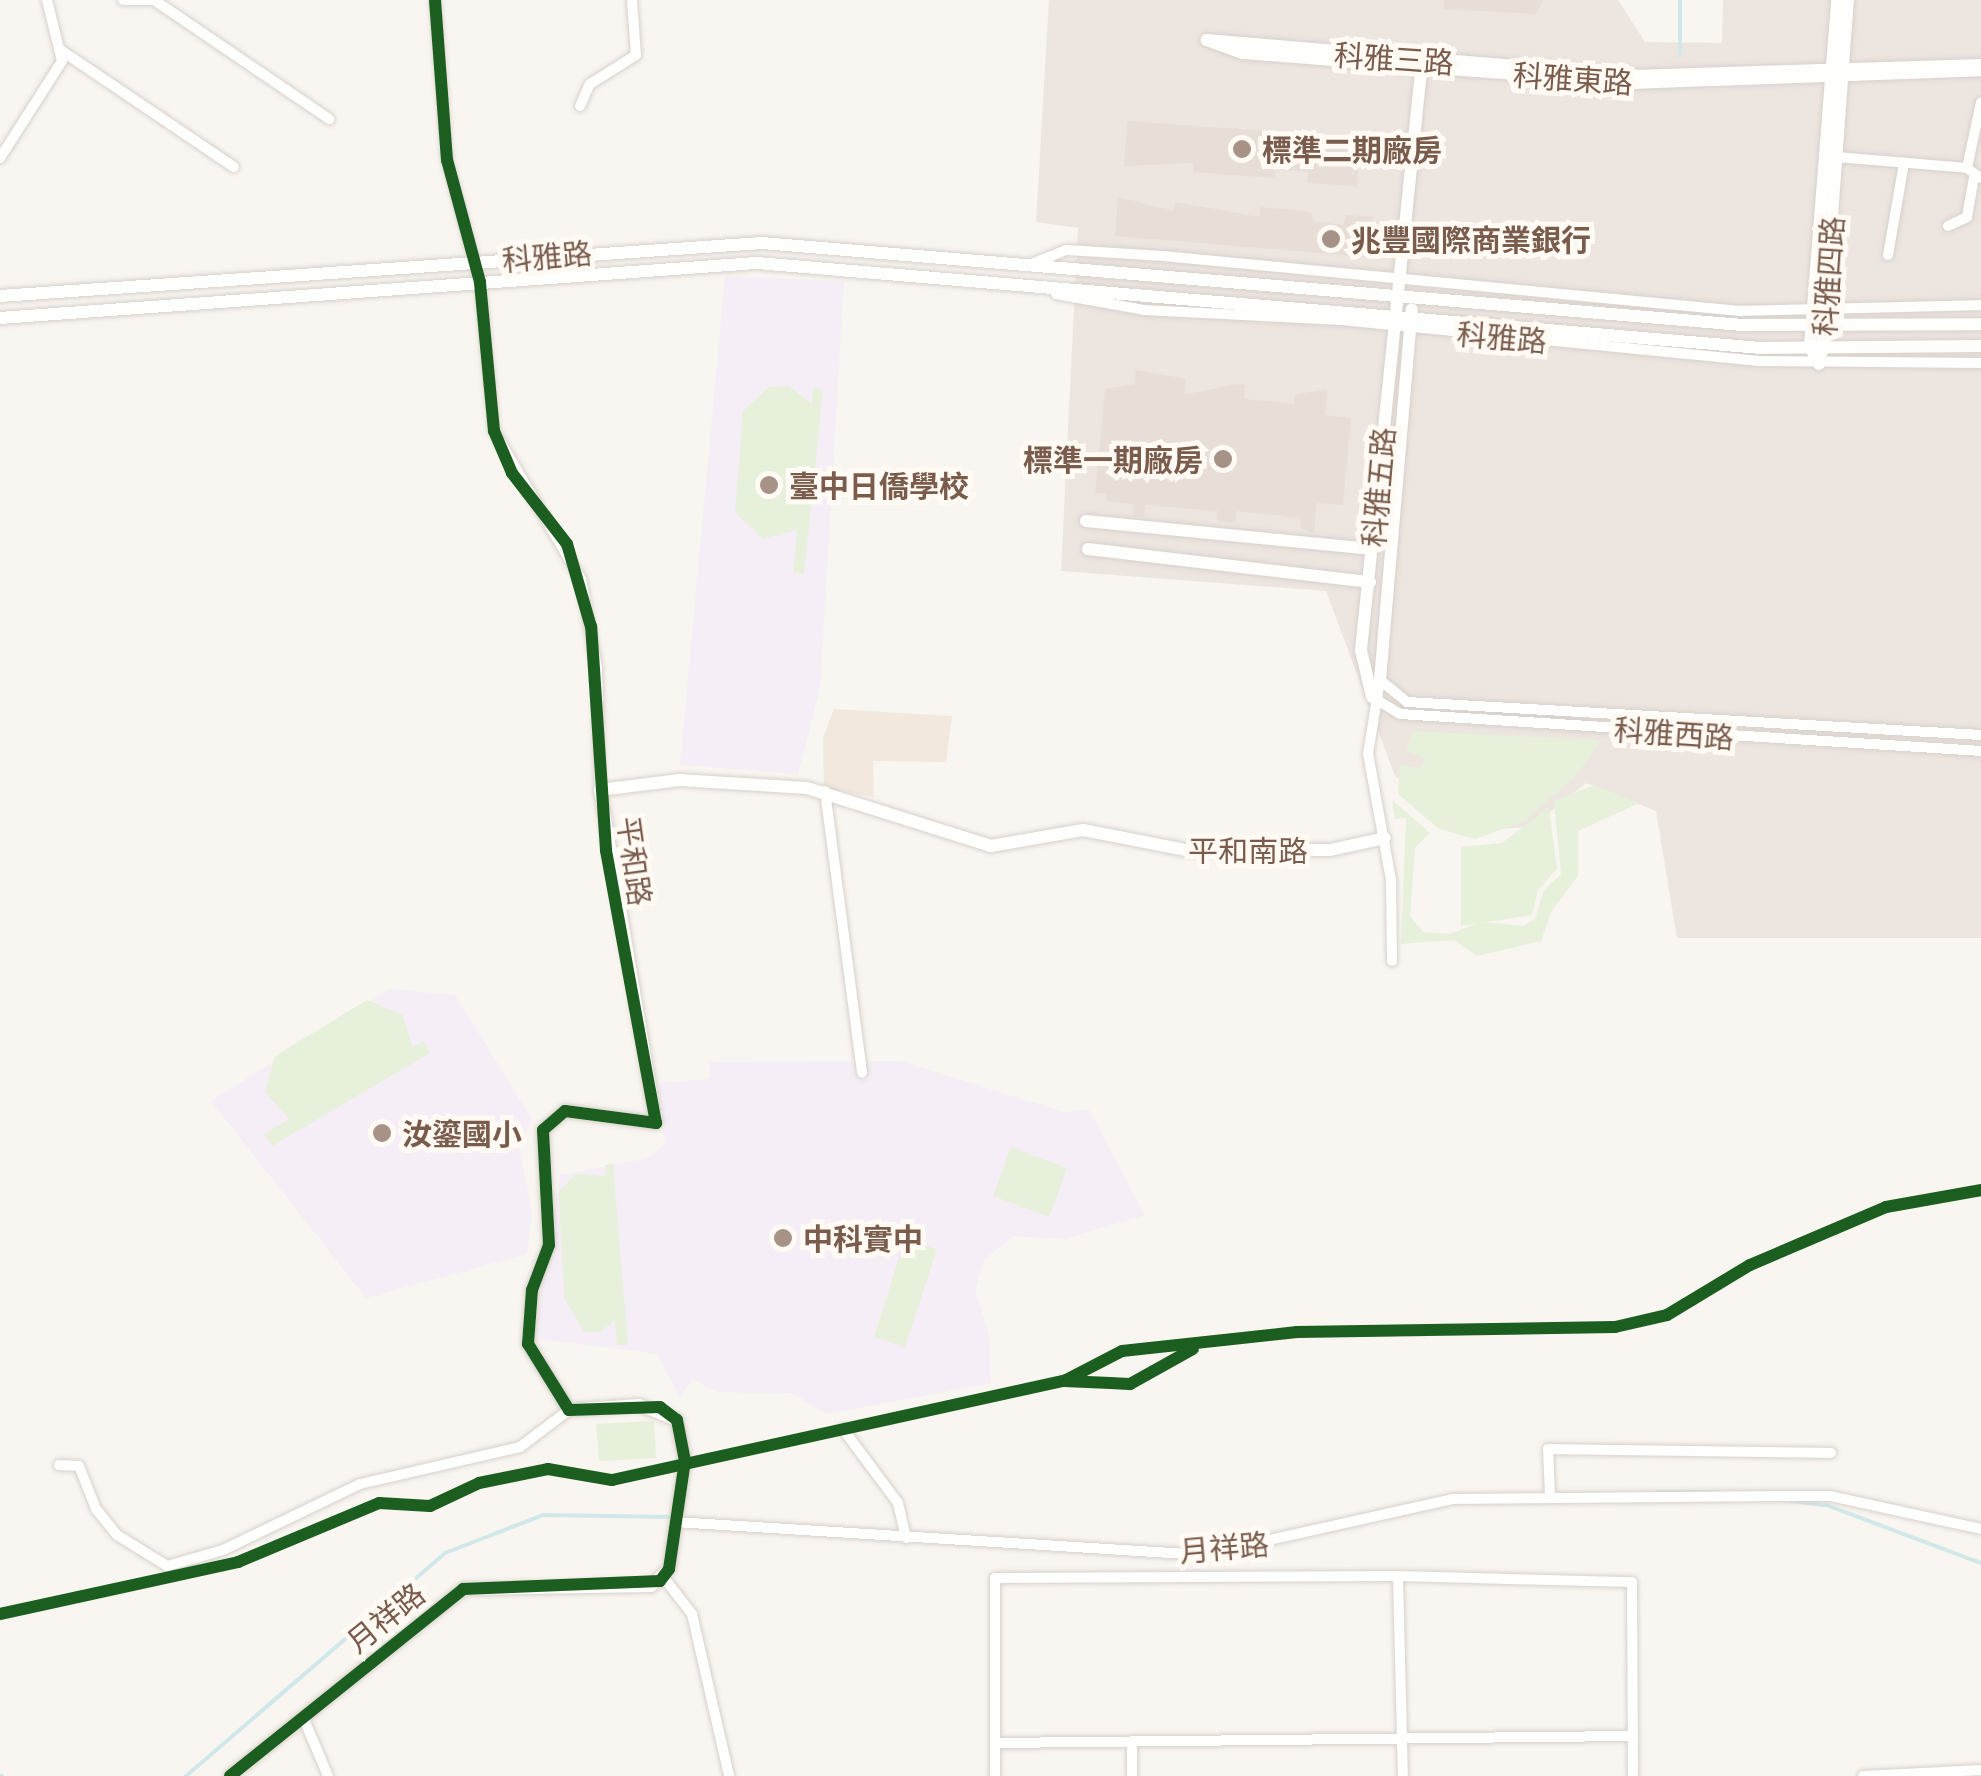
<!DOCTYPE html>
<meta charset="utf-8">
<style>
body{margin:0}
#map{position:relative;width:1981px;height:1776px;overflow:hidden;background:#f9f5f0;font-family:Commissioner,"Noto Sans TC",sans-serif}
div>[style]{position:absolute}
[style*='--x']{left:calc(var(--x)*1px);top:calc(var(--y)*1px);width:calc(var(--w)*1px);rotate:calc(var(--a)*1deg)}
.residential>*{inset:0;background:#f2e8de}
.industrial>*{inset:0;background:#ede5e0}
.education>*{inset:0;background:#f6eef6}
.green>*{inset:0;background:#e7f0db}
.stream>*{height:4px;margin:-2px;padding:0 2px;transform-origin:2px;border-radius:2px;background:#d0e8ea}
.building>*{inset:0;background:#e6ded7}
.roads{filter:drop-shadow(0 0 2px #d7d1cb) drop-shadow(0 0 2px #d7d1cb)}
.minor>*{height:10px;margin:-5px;padding:0 5px;transform-origin:5px;border-radius:5px;background:#fefefd}
.tertiary>*{height:12px;margin:-6px;padding:0 6px;transform-origin:6px;border-radius:6px;background:#fefefd}
.cycleway>*{height:12px;margin:-6px;padding:0 6px;transform-origin:6px;border-radius:6px;background:#1b5e20}
.dots>*{width:28px;height:28px;translate:-50% -50%;box-sizing:border-box;border:5px solid #fffaf3;border-radius:50%}
span{translate:-50% -50%;white-space:nowrap;text-align:center;line-height:1.15;-webkit-text-stroke:10px #fffaf3;paint-order:stroke}
.street-label{font-size:30px;color:#7a5c4d}
.poi-label{font-size:30px;color:#7a5c4d;font-weight:700}
.left{translate:0 -50%;text-align:left}
.right{translate:-100% -50%;text-align:right}
</style>
<div id="map">
<div class="residential">
<i style="clip-path:polygon(834px 709px,952px 716px,946px 762px,873px 761px,874px 797px,824px 788px,823px 738px)"></i>
</div>
<div class="industrial">
<i style="clip-path:polygon(1049px 0,1618px 0,1645px 42px,1722px 43px,1723px 0,1981px 0,1981px 938px,1677px 938px,1656px 811px,1586px 783px,1531px 827px,1466px 831px,1395px 776px,1326px 591px,1061px 571px,1078px 228px,1036px 222px)"></i>
</div>
<div class="education">
<i style="clip-path:polygon(725px 276px,844px 281px,820px 689px,798px 774px,680px 765px)"></i>
<i style="clip-path:polygon(390px 989px,455px 995px,532px 1119px,519px 1148px,532px 1213px,527px 1254px,366px 1298px,211px 1101px)"></i>
<i style="clip-path:polygon(900px 1061px,1064px 1112px,1089px 1110px,1145px 1215px,1065px 1239px,1013px 1236px,984px 1260px,975px 1290px,989px 1334px,991px 1383px,827px 1414px,792px 1393px,717px 1392px,692px 1379px,680px 1397px,657px 1354px,533px 1338px,560px 1175px,649px 1158px,665px 1144px,658px 1083px,709px 1079px,710px 1062px)"></i>
</div>
<div class="green">
<i style="clip-path:polygon(789px 386px,812px 404px,813px 388px,823px 390px,804px 574px,793px 573px,797px 530px,763px 539px,735px 512px,743px 411px,769px 387px)"></i>
<i style="clip-path:polygon(1412px 731px,1601px 740px,1576px 776px,1525px 821px,1475px 839px,1439px 829px,1398px 794px,1400px 764px,1420px 769px,1425px 758px,1406px 751px)"></i>
<i style="clip-path:polygon(1594px 785px,1639px 803px,1578px 831px,1578px 876px,1551px 912px,1541px 941px,1477px 956px,1454px 940px,1401px 944px,1406px 818px,1395px 819px,1392px 800px,1430px 833px,1415px 848px,1410px 916px,1423px 932px,1449px 934px,1481px 922px,1524px 926px,1535px 919px,1544px 890px,1561px 874px,1554px 801px)"></i>
<i style="clip-path:polygon(1549px 807px,1557px 869px,1538px 890px,1532px 915px,1461px 926px,1461px 847px,1502px 843px)"></i>
<i style="clip-path:polygon(367px 1000px,402px 1015px,413px 1047px,424px 1041px,430px 1053px,272px 1146px,264px 1134px,289px 1119px,265px 1092px,275px 1056px)"></i>
<i style="clip-path:polygon(1011px 1147px,1067px 1168px,1049px 1217px,993px 1196px)"></i>
<i style="clip-path:polygon(613px 1164px,628px 1345px,617px 1345px,615px 1320px,600px 1332px,584px 1332px,564px 1298px,559px 1191px,576px 1174px,606px 1176px,605px 1165px)"></i>
<i style="clip-path:polygon(905px 1239px,937px 1249px,905px 1347px,874px 1337px)"></i>
<i style="clip-path:polygon(654px 1421px,656px 1458px,599px 1461px,596px 1424px)"></i>
</div>
<div class="stream">
<i style="--x:1680;--y:55;--w:55;--a:-90"></i>
<i style="--x:1657;--y:1492;--w:61;--a:0"></i>
<i style="--x:1791;--y:1501;--w:38;--a:7"></i>
<i style="--x:1829;--y:1506;--w:162;--a:20.6"></i>
<i style="--x:0;--y:1776;--w:2;--a:0"></i>
<i style="--x:186;--y:1776;--w:342;--a:-40.7"></i>
<i style="--x:445;--y:1553;--w:105;--a:-21.2"></i>
<i style="--x:543;--y:1515;--w:128;--a:0.9"></i>
</div>
<div class="building">
<i style="clip-path:polygon(1444px 0,1543px 0,1536px 14px,1444px 9px)"></i>
<i style="clip-path:polygon(1127px 121px,1360px 138px,1357px 186px,1307px 183px,1308px 172px,1276px 169px,1275px 178px,1193px 172px,1193px 163px,1124px 166px)"></i>
<i style="clip-path:polygon(1118px 197px,1174px 211px,1175px 202px,1259px 217px,1260px 207px,1311px 212px,1313px 221px,1343px 225px,1346px 215px,1373px 217px,1370px 257px,1115px 236px)"></i>
<i style="clip-path:polygon(1136px 370px,1186px 379px,1184px 395px,1237px 384px,1245px 385px,1244px 399px,1294px 404px,1295px 395px,1327px 389px,1325px 415px,1351px 418px,1343px 505px,1317px 503px,1314px 533px,1300px 528px,1301px 519px,1282px 516px,1237px 511px,1236px 523px,1217px 521px,1218px 511px,1145px 505px,1144px 517px,1133px 516px,1134px 504px,1107px 501px,1107px 494px,1095px 493px,1105px 389px,1134px 384px)"></i>
</div>
<div class="roads">
<div class="minor">
<i style="--x:123;--y:0;--w:31;--a:0"></i>
<i style="--x:154;--y:0;--w:212;--a:34.2"></i>
<i style="--x:435;--y:0;--w:160;--a:85.7"></i>
<i style="--x:447;--y:160;--w:126;--a:74.9"></i>
<i style="--x:480;--y:282;--w:150;--a:84.6"></i>
<i style="--x:494;--y:431;--w:172;--a:59.6"></i>
<i style="--x:581;--y:579;--w:90;--a:79.8"></i>
<i style="--x:597;--y:668;--w:122;--a:88.6"></i>
<i style="--x:59;--y:49;--w:211;--a:34"></i>
<i style="--x:580;--y:106;--w:24;--a:-66"></i>
<i style="--x:590;--y:84;--w:54;--a:-32.2"></i>
<i style="--x:636;--y:55;--w:55;--a:-94.2"></i>
<i style="--x:1837;--y:157;--w:130;--a:4.8"></i>
<i style="--x:1967;--y:168;--w:17;--a:36"></i>
<i style="--x:0;--y:158;--w:115;--a:-57.4"></i>
<i style="--x:62;--y:61;--w:63;--a:-103.8"></i>
<i style="--x:1967;--y:168;--w:67;--a:-78"></i>
<i style="--x:1948;--y:226;--w:21;--a:-25"></i>
<i style="--x:1967;--y:217;--w:40;--a:-80"></i>
<i style="--x:1888;--y:255;--w:93;--a:-80.1"></i>
<i style="--x:1034;--y:263;--w:35;--a:-22"></i>
<i style="--x:1067;--y:250;--w:96;--a:3.6"></i>
<i style="--x:1163;--y:256;--w:580;--a:5.45"></i>
<i style="--x:1740;--y:311;--w:241;--a:-1.4"></i>
<i style="--x:1056;--y:294;--w:89;--a:10.3"></i>
<i style="--x:1144;--y:310;--w:197;--a:2.9"></i>
<i style="--x:1341;--y:320;--w:420;--a:5.6"></i>
<i style="--x:1759;--y:361;--w:222;--a:0.5"></i>
<i style="--x:1372;--y:697;--w:33;--a:31"></i>
<i style="--x:1400;--y:714;--w:582;--a:3.64"></i>
<i style="--x:825;--y:791;--w:284;--a:82.5"></i>
<i style="--x:1392;--y:961;--w:81;--a:-90.7"></i>
<i style="--x:1391;--y:880;--w:128;--a:-100.3"></i>
<i style="--x:1368;--y:754;--w:75;--a:-80.8"></i>
<i style="--x:1380;--y:680;--w:35;--a:39"></i>
<i style="--x:1407;--y:702;--w:575;--a:3.29"></i>
<i style="--x:843;--y:1429;--w:92;--a:53.4"></i>
<i style="--x:898;--y:1503;--w:36;--a:77"></i>
<i style="--x:59;--y:1465;--w:20;--a:3"></i>
<i style="--x:79;--y:1466;--w:46;--a:68.4"></i>
<i style="--x:96;--y:1509;--w:33;--a:51"></i>
<i style="--x:117;--y:1535;--w:59;--a:31.8"></i>
<i style="--x:167;--y:1566;--w:58;--a:-15.9"></i>
<i style="--x:223;--y:1550;--w:152;--a:-25.7"></i>
<i style="--x:360;--y:1484;--w:164;--a:-13"></i>
<i style="--x:520;--y:1447;--w:61;--a:-37.1"></i>
<i style="--x:1550;--y:1496;--w:47;--a:-92.4"></i>
<i style="--x:1548;--y:1449;--w:283;--a:0.8"></i>
<i style="--x:675;--y:1522;--w:528;--a:3.58"></i>
<i style="--x:1202;--y:1555;--w:256;--a:-12.6"></i>
<i style="--x:1452;--y:1499;--w:330;--a:-0.5"></i>
<i style="--x:1782;--y:1496;--w:48;--a:0"></i>
<i style="--x:1830;--y:1496;--w:155;--a:12.3"></i>
<i style="--x:1398;--y:1576;--w:200;--a:88.6"></i>
<i style="--x:664;--y:1578;--w:46;--a:52.1"></i>
<i style="--x:692;--y:1614;--w:166;--a:77.1"></i>
<i style="--x:303;--y:1717;--w:64;--a:67"></i>
<i style="--x:1132;--y:1741;--w:35;--a:90"></i>
<i style="--x:995;--y:1743;--w:638;--a:-0.63"></i>
<i style="--x:995;--y:1776;--w:198;--a:-90"></i>
<i style="--x:995;--y:1578;--w:403;--a:-0.3"></i>
<i style="--x:1398;--y:1576;--w:234;--a:1.5"></i>
<i style="--x:1632;--y:1582;--w:194;--a:89.7"></i>
<i style="--x:1863;--y:1776;--w:118;--a:-2.9"></i>
</div>
<div class="tertiary">
<i style="--x:1981;--y:65;--w:347;--a:178.2"></i>
<i style="--x:1634;--y:76;--w:429;--a:-175.2"></i>
<i style="--x:1207;--y:40;--w:38;--a:20"></i>
<i style="--x:1243;--y:53;--w:390;--a:4.4"></i>
<i style="--x:1632;--y:83;--w:349;--a:-2.1"></i>
<i style="--x:0;--y:296;--w:764;--a:-3.98"></i>
<i style="--x:762;--y:243;--w:984;--a:4.78"></i>
<i style="--x:1743;--y:325;--w:238;--a:-0.2"></i>
<i style="--x:0;--y:318;--w:759;--a:-4.16"></i>
<i style="--x:757;--y:263;--w:1007;--a:4.84"></i>
<i style="--x:1760;--y:348;--w:221;--a:-0.5"></i>
<i style="--x:1822;--y:352;--w:353;--a:-85.8"></i>
<i style="--x:1819;--y:364;--w:20;--a:-117"></i>
<i style="--x:1810;--y:346;--w:347;--a:-85.5"></i>
<i style="--x:1086;--y:521;--w:288;--a:5.6"></i>
<i style="--x:1088;--y:549;--w:284;--a:6.7"></i>
<i style="--x:1380;--y:680;--w:372;--a:-85.1"></i>
<i style="--x:1372;--y:697;--w:48;--a:-103.2"></i>
<i style="--x:1361;--y:650;--w:591;--a:-84.08"></i>
<i style="--x:230;--y:1776;--w:299;--a:-38.7"></i>
<i style="--x:463;--y:1589;--w:188;--a:-0.9"></i>
<i style="--x:651;--y:1586;--w:25;--a:-43"></i>
<i style="--x:669;--y:1569;--w:109;--a:-81.6"></i>
<i style="--x:685;--y:1461;--w:42;--a:-101"></i>
<i style="--x:677;--y:1420;--w:41;--a:-158.5"></i>
<i style="--x:639;--y:1405;--w:70;--a:175.9"></i>
<i style="--x:569;--y:1410;--w:78;--a:-121.8"></i>
<i style="--x:528;--y:1344;--w:54;--a:-85.8"></i>
<i style="--x:532;--y:1290;--w:48;--a:-69.3"></i>
<i style="--x:549;--y:1245;--w:115;--a:-93"></i>
<i style="--x:543;--y:1130;--w:29;--a:-41"></i>
<i style="--x:565;--y:1111;--w:92;--a:7.5"></i>
<i style="--x:656;--y:1123;--w:338;--a:-99.5"></i>
<i style="--x:600;--y:790;--w:80;--a:-7.2"></i>
<i style="--x:679;--y:780;--w:128;--a:3.6"></i>
<i style="--x:807;--y:788;--w:193;--a:17.5"></i>
<i style="--x:991;--y:846;--w:93;--a:-9.9"></i>
<i style="--x:1083;--y:830;--w:105;--a:11"></i>
<i style="--x:1186;--y:850;--w:144;--a:0"></i>
<i style="--x:1330;--y:850;--w:56;--a:-12.3"></i>
</div>
</div>
<div class="cycleway">
<i style="--x:1064;--y:1381;--w:65;--a:-27.3"></i>
<i style="--x:1122;--y:1351;--w:176;--a:-6.2"></i>
<i style="--x:1297;--y:1332;--w:318;--a:-0.9"></i>
<i style="--x:1615;--y:1327;--w:53;--a:-13"></i>
<i style="--x:1667;--y:1315;--w:97;--a:-31.1"></i>
<i style="--x:1750;--y:1265;--w:148;--a:-23.1"></i>
<i style="--x:1886;--y:1207;--w:97;--a:-10.1"></i>
<i style="--x:0;--y:1614;--w:244;--a:-12.3"></i>
<i style="--x:238;--y:1562;--w:153;--a:-22.7"></i>
<i style="--x:379;--y:1503;--w:51;--a:3.4"></i>
<i style="--x:430;--y:1506;--w:54;--a:-25.1"></i>
<i style="--x:479;--y:1483;--w:70;--a:-11.5"></i>
<i style="--x:548;--y:1469;--w:65;--a:9.8"></i>
<i style="--x:612;--y:1480;--w:463;--a:-12.4"></i>
<i style="--x:1064;--y:1381;--w:66;--a:2.6"></i>
<i style="--x:1130;--y:1384;--w:72;--a:-29.1"></i>
<i style="--x:230;--y:1776;--w:299;--a:-38.7"></i>
<i style="--x:463;--y:1589;--w:197;--a:-2.3"></i>
<i style="--x:660;--y:1581;--w:15;--a:-53"></i>
<i style="--x:669;--y:1569;--w:109;--a:-81.6"></i>
<i style="--x:685;--y:1461;--w:42;--a:-101"></i>
<i style="--x:677;--y:1420;--w:21;--a:-143"></i>
<i style="--x:660;--y:1407;--w:91;--a:178.1"></i>
<i style="--x:569;--y:1410;--w:78;--a:-121.8"></i>
<i style="--x:528;--y:1344;--w:54;--a:-85.8"></i>
<i style="--x:532;--y:1290;--w:48;--a:-69.3"></i>
<i style="--x:549;--y:1245;--w:115;--a:-93"></i>
<i style="--x:543;--y:1130;--w:29;--a:-41"></i>
<i style="--x:565;--y:1111;--w:92;--a:7.5"></i>
<i style="--x:656;--y:1123;--w:278;--a:-100.4"></i>
<i style="--x:606;--y:850;--w:224;--a:-93.8"></i>
<i style="--x:591;--y:627;--w:86;--a:-106.1"></i>
<i style="--x:567;--y:544;--w:90;--a:-127.8"></i>
<i style="--x:512;--y:473;--w:46;--a:-113.2"></i>
<i style="--x:494;--y:431;--w:150;--a:-95.4"></i>
<i style="--x:480;--y:282;--w:126;--a:-105.1"></i>
<i style="--x:447;--y:160;--w:160;--a:-94.3"></i>
</div>
<div class="dots">
<i style="left:1242px;top:149px;background:#a69286"></i>
<i style="left:1331px;top:239px;background:#a69286"></i>
<i style="left:1223px;top:459px;background:#a69286"></i>
<i style="left:769px;top:485px;background:#a69286"></i>
<i style="left:382px;top:1133px;background:#a69286"></i>
<i style="left:783px;top:1238px;background:#a69286"></i>
</div>
<div class="street-label">
<span style="left:1394px;top:58px;rotate:4deg">科雅三路</span>
<span style="left:1573px;top:78px;rotate:4deg">科雅東路</span>
<span style="left:547px;top:256px;rotate:-5deg">科雅路</span>
<span style="left:1828px;top:276px;rotate:-86deg">科雅四路</span>
<span style="left:1502px;top:337px;rotate:5deg">科雅路</span>
<span style="left:1378px;top:487px;rotate:-85deg">科雅五路</span>
<span style="left:1674px;top:733px;rotate:4deg">科雅西路</span>
<span style="left:1248px;top:850px">平和南路</span>
<span style="left:635px;top:861px;rotate:82deg">平和路</span>
<span style="left:1224px;top:1547px;rotate:-5deg">月祥路</span>
<span style="left:385px;top:1617px;rotate:-39deg">月祥路</span>
</div>
<div class="poi-label">
<span class="left" style="left:1262px;top:149px">標準二期廠房</span>
<span class="left" style="left:1351px;top:239px">兆豐國際商業銀行</span>
<span class="right" style="left:1203px;top:459px">標準一期廠房</span>
<span class="left" style="left:789px;top:485px">臺中日僑學校</span>
<span class="left" style="left:402px;top:1133px">汝鎏國小</span>
<span class="left" style="left:803px;top:1238px">中科實中</span>
</div>
</div>
